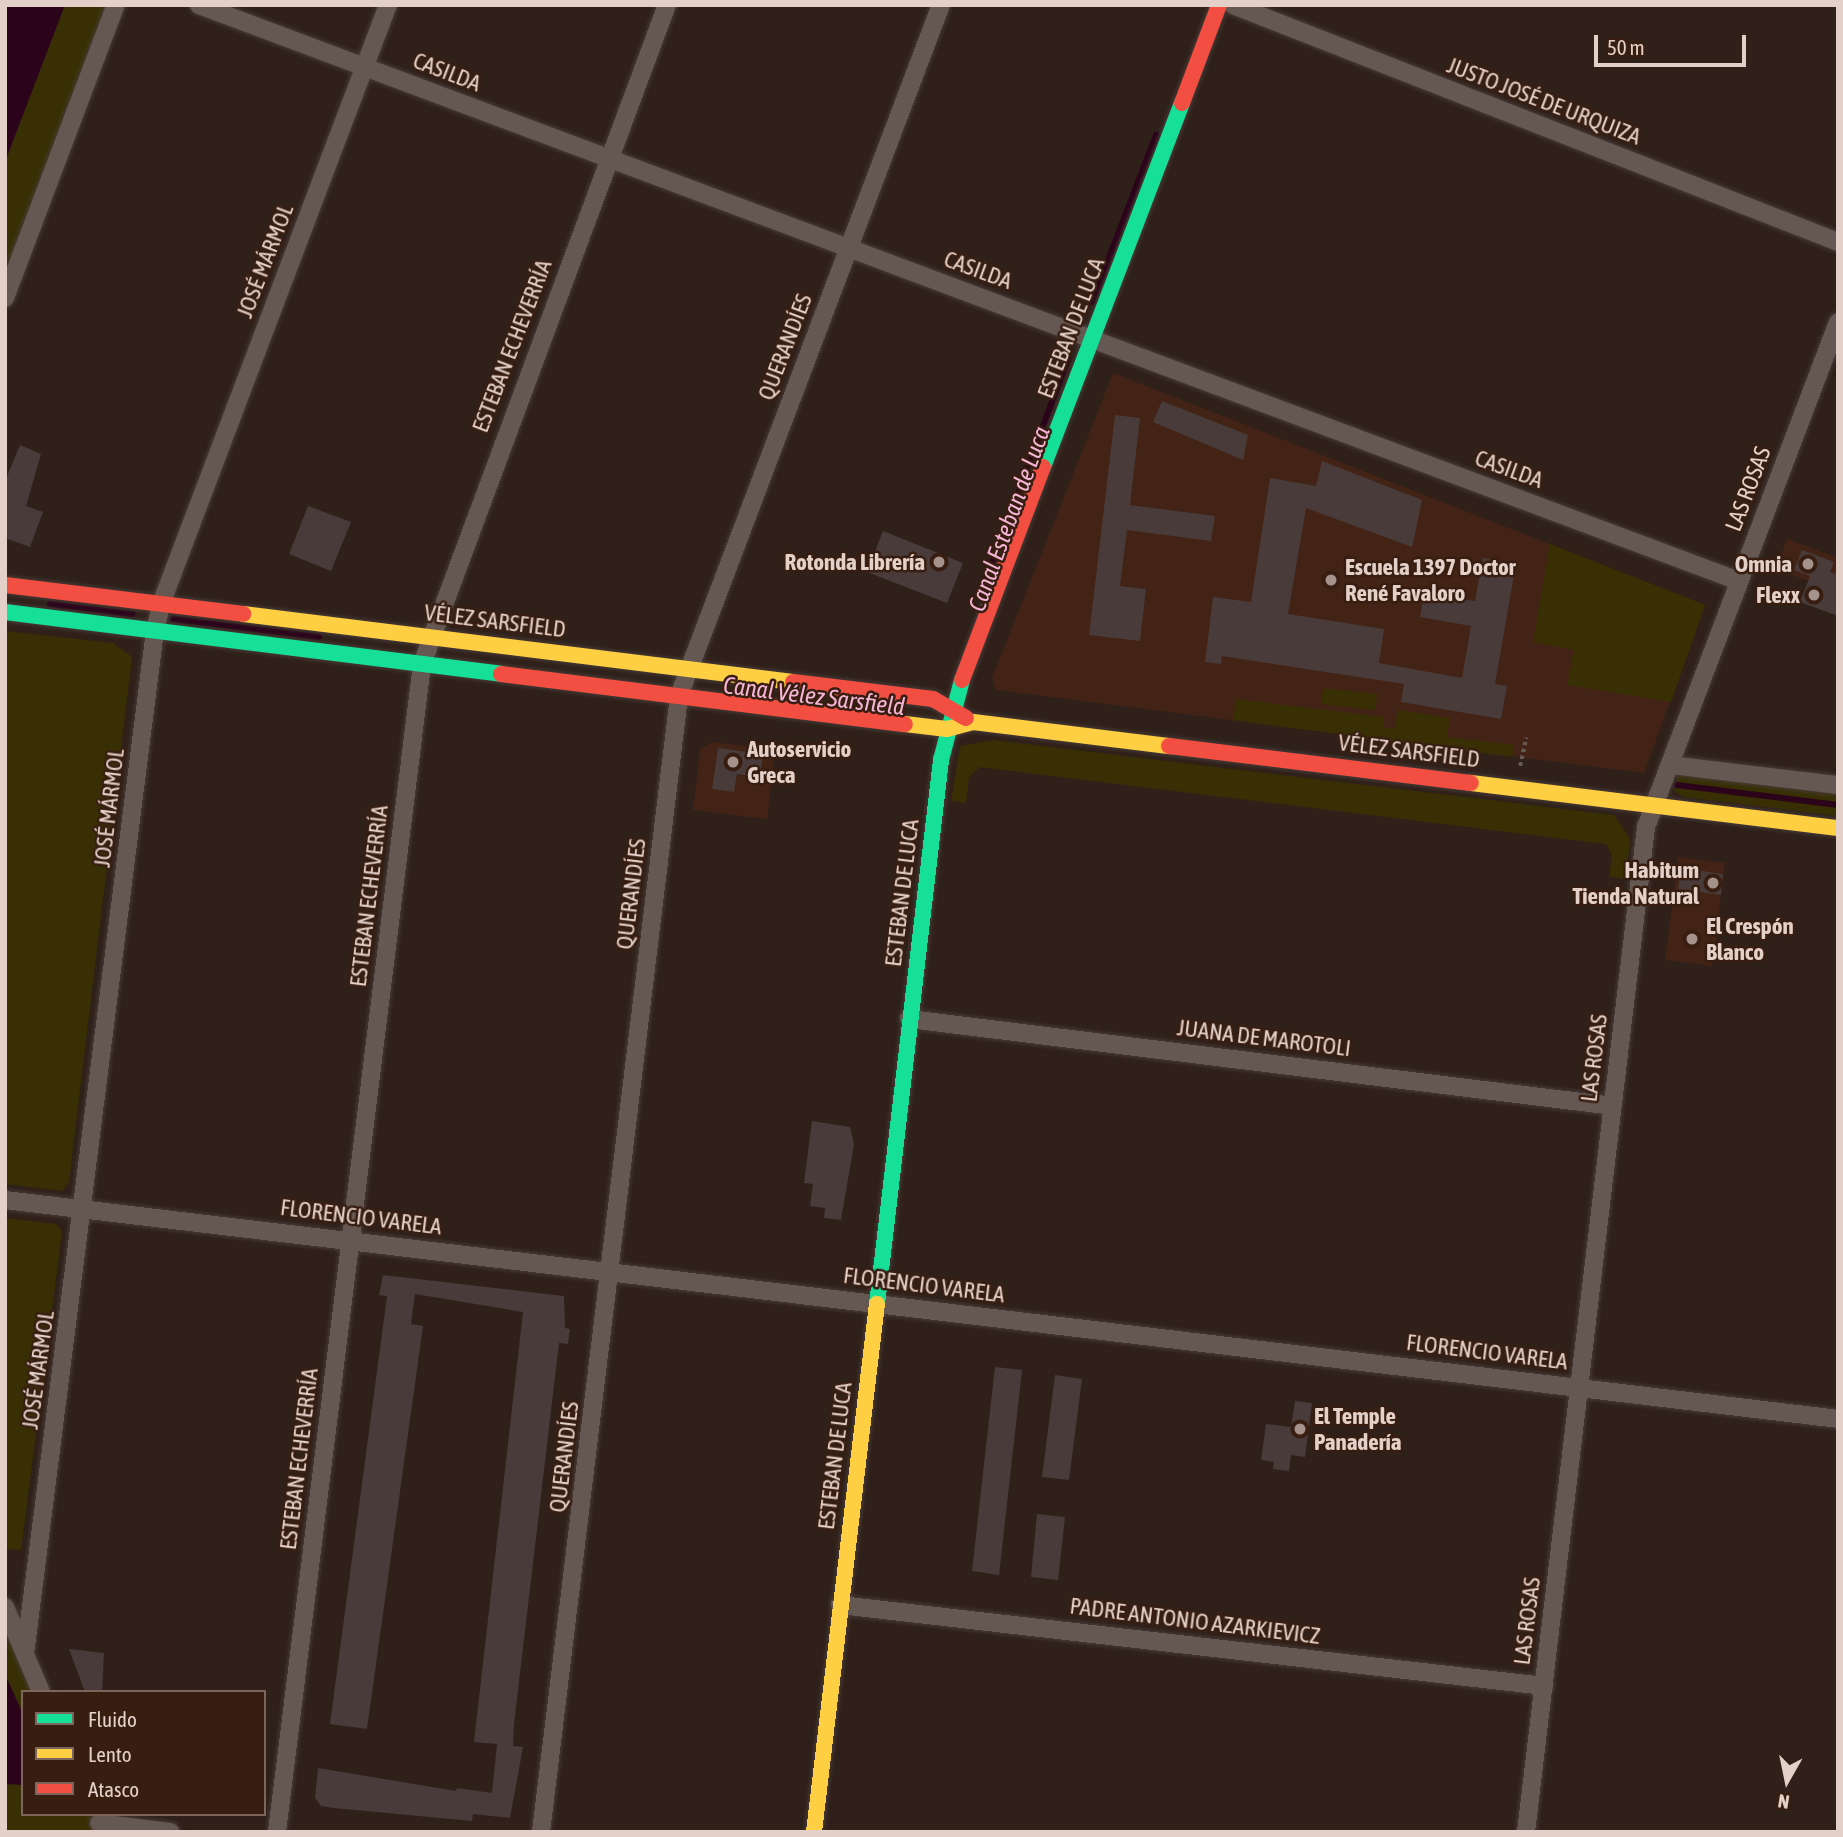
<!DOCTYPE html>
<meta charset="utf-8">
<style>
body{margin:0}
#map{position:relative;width:1843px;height:1837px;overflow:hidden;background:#2f201a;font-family:"Asap Condensed",sans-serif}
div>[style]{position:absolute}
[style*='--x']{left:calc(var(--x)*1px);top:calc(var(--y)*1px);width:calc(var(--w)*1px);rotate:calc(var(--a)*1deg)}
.built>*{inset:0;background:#432315}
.green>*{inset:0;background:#383004}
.water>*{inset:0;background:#2b031b}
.stream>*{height:6px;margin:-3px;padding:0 3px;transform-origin:3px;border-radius:3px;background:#2b031b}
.building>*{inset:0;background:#483b39}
.path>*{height:3.5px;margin-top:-1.75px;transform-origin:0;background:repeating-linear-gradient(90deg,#685c57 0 3.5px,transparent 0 7px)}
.roads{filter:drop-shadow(0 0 2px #473a36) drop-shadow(0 0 2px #473a36)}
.street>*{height:18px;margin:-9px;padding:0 9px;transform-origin:9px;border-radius:9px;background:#655752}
.fast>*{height:16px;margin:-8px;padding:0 8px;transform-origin:8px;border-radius:8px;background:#16e098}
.slow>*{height:16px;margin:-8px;padding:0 8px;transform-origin:8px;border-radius:8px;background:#ffcf43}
.jam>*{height:16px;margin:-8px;padding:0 8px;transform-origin:8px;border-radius:8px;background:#f24e42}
.dots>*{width:19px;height:19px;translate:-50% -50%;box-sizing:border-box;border:4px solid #381d11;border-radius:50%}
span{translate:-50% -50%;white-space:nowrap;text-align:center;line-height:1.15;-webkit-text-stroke:5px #381d11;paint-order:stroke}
.street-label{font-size:23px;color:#e3d0c8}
.poi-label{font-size:23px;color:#e3d0c8;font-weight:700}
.right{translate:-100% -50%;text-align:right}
.left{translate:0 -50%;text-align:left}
.water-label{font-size:24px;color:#f4b5d6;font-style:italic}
.frame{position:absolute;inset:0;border:7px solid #e3d0c8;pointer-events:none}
.legend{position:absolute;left:21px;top:1690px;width:245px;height:126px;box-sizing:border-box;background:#381d11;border:2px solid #7c655a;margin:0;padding:9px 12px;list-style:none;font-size:21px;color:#e3d0c8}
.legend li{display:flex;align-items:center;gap:14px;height:35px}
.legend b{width:35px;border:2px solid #7c655a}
.north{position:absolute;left:1752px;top:1746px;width:70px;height:70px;-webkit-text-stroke:5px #381d11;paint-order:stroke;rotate:189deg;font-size:19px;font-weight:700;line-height:28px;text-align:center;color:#e3d0c8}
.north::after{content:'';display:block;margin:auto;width:24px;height:32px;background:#e3d0c8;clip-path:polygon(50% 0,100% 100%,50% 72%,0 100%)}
.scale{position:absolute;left:1594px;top:35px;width:152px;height:32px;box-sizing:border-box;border:4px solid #e3d0c8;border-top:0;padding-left:9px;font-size:21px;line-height:24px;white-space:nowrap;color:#e3d0c8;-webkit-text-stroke:5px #381d11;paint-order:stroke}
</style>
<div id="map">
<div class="built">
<i style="clip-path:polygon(1113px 373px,1705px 605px,1644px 773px,996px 690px,992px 678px)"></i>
<i style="clip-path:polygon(1787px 539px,1838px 558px,1838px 592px,1776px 569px)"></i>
<i style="clip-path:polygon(712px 742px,775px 750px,767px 819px,693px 810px,700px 749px)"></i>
<i style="clip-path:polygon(1678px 857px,1725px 863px,1712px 966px,1665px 960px)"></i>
</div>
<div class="green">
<i style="clip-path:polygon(5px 5px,116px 5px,5px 298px)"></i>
<i style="clip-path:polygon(1550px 544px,1705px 605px,1671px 702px,1567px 685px,1574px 650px,1533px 642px)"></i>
<i style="clip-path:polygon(5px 631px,113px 643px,132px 657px,69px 1182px,62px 1191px,5px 1184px)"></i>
<i style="clip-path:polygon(1323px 688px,1377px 694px,1375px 710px,1321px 704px)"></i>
<i style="clip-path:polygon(1236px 699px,1384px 717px,1383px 727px,1394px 729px,1398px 710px,1450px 718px,1447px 737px,1514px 745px,1512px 757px,1233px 720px)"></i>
<i style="clip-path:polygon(993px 740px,1614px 815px,1630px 839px,1626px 879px,1609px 877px,1612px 855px,1606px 844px,980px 767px,969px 777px,966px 803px,951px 801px,960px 746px)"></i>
<i style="clip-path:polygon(1679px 774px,1838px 790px,1838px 816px,1684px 797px,1674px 791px)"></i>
<i style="clip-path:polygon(5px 1218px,56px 1224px,62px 1232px,21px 1550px,7px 1549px,5px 1544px)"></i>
<i style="clip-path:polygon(5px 1607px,41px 1692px,23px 1692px,23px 1814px,95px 1814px,102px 1832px,5px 1832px)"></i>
</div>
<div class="water">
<i style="clip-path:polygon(5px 5px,65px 5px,5px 162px)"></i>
<i style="clip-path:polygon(5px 1674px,23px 1714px,23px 1785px,5px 1784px)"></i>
</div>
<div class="stream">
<i style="--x:1092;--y:302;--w:179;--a:-69"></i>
<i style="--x:986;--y:580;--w:237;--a:-69.7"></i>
<i style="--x:50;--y:604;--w:83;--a:7"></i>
<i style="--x:173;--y:619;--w:147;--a:7"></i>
<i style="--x:1677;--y:785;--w:162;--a:7.1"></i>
</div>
<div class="building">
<i style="clip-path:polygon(1162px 401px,1248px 435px,1243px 460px,1153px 422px)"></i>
<i style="clip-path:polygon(1115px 415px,1140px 418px,1130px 505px,1215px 516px,1211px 541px,1127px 530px,1120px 586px,1146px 589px,1140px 641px,1089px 635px)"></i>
<i style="clip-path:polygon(20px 445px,41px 454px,26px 506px,43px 512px,30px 547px,5px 538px,5px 481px)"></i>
<i style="clip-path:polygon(1322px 461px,1422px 500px,1415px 534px,1412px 547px,1306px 508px,1288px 614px,1384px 629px,1379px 663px,1462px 678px,1471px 626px,1420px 617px,1424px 593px,1475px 601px,1483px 558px,1516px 564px,1495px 684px,1507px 686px,1501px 719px,1401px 702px,1404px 684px,1222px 656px,1221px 664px,1205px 662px,1213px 597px,1251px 602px,1270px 478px,1316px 486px)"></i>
<i style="clip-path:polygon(308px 506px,351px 522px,331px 571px,289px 554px)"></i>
<i style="clip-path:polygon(883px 531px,963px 563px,947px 603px,867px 572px)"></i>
<i style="clip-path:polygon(1802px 550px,1834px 562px,1830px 572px,1838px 575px,1838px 616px,1800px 602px,1810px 576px,1794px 570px)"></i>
<i style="clip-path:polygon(718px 748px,763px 754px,760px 777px,737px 774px,734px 792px,712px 789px)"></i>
<i style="clip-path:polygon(1681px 868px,1723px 874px,1721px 895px,1678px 889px)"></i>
<i style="clip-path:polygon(812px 1121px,850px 1127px,854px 1144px,841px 1220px,824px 1218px,825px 1208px,810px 1206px,813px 1184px,804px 1183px)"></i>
<i style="clip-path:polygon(383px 1275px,564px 1296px,565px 1328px,570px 1329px,568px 1344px,559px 1343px,514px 1724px,513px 1746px,523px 1747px,510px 1818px,473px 1814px,472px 1821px,334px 1808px,321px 1806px,315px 1798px,318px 1768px,456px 1791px,457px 1788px,492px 1793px,497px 1744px,474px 1742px,523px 1312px,415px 1294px,411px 1324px,423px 1326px,367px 1729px,330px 1724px,387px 1296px,379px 1295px)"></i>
<i style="clip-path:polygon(995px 1367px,1022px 1370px,999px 1575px,972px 1571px)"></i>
<i style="clip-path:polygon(1055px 1375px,1082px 1379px,1069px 1480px,1042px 1477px)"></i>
<i style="clip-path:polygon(1295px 1401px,1312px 1403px,1305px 1457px,1291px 1455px,1289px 1471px,1273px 1469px,1274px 1462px,1261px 1460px,1266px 1424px,1291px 1427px)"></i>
<i style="clip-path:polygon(1037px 1514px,1065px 1517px,1058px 1580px,1031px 1577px)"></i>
<i style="clip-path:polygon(69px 1649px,104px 1653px,102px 1692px,85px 1692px)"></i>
</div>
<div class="path">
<i style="--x:1520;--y:766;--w:29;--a:-78"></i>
</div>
<div class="roads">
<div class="street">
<i style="--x:199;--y:5;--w:1644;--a:20.51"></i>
<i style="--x:1233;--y:5;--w:650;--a:21.39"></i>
<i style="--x:5;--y:298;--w:313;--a:-69.3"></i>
<i style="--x:1670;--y:765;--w:169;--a:6.8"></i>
<i style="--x:909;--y:1019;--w:709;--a:7.04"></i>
<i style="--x:5;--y:1200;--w:1846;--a:6.81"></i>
<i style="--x:840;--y:1605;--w:709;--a:6.56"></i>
<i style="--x:5;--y:1607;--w:92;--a:67"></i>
<i style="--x:25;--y:1654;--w:1031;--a:-82.76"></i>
<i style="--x:155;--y:631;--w:28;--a:-77"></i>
<i style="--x:161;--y:604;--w:641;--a:-69.25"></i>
<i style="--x:99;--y:1823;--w:72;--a:7.2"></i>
<i style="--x:277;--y:1832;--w:1177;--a:-82.92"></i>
<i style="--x:422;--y:664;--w:703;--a:-69.61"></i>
<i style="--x:541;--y:1832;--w:1144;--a:-83.07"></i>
<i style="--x:679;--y:696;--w:739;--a:-69.24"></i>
<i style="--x:1526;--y:1832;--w:1012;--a:-83.19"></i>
<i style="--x:1646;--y:827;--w:540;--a:-69.18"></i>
</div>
<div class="fast">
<i style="--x:1043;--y:467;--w:390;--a:-69.1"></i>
<i style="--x:5;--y:612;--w:500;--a:7.1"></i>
<i style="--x:877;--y:1304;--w:548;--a:-83.29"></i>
<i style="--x:941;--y:760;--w:83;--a:-75.3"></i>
</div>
<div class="slow">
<i style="--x:243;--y:614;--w:554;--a:7.05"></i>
<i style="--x:905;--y:724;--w:42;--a:6.8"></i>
<i style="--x:947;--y:729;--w:27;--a:-15"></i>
<i style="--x:973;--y:722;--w:197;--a:7"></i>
<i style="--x:1471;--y:783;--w:370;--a:7"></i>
<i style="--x:814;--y:1832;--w:532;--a:-83.2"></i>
</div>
<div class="jam">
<i style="--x:1182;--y:103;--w:105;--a:-69.3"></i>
<i style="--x:5;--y:585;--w:240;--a:6.9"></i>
<i style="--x:501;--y:674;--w:407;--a:7.1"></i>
<i style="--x:962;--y:680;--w:228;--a:-69.2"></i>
<i style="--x:793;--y:682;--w:141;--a:6.9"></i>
<i style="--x:933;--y:699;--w:38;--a:30"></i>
<i style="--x:1169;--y:746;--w:304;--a:7"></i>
</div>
</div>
<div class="dots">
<i style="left:939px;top:562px;background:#a4928b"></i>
<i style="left:1808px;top:564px;background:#a4928b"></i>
<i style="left:1331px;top:580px;background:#a4928b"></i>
<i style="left:1814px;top:595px;background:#a4928b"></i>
<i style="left:733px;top:762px;background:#a4928b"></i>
<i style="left:1713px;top:883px;background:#a4928b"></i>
<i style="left:1692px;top:939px;background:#a4928b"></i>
<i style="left:1300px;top:1429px;background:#a4928b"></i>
</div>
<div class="street-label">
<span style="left:447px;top:72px;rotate:21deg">CASILDA</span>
<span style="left:1544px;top:101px;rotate:21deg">JUSTO JOSÉ DE URQUIZA</span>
<span style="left:265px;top:261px;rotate:-69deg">JOSÉ MÁRMOL</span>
<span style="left:978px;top:270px;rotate:20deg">CASILDA</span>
<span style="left:1071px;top:328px;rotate:-69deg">ESTEBAN DE LUCA</span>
<span style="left:512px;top:346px;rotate:-69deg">ESTEBAN ECHEVERRÍA</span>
<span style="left:785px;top:347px;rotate:-69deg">QUERANDÍES</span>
<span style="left:1509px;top:469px;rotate:20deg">CASILDA</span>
<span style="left:1748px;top:489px;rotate:-69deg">LAS ROSAS</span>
<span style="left:495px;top:621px;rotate:7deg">VÉLEZ SARSFIELD</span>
<span style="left:1409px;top:751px;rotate:7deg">VÉLEZ SARSFIELD</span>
<span style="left:109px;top:808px;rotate:-83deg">JOSÉ MÁRMOL</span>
<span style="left:902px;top:893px;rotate:-83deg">ESTEBAN DE LUCA</span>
<span style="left:631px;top:894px;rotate:-83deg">QUERANDÍES</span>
<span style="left:369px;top:896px;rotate:-83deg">ESTEBAN ECHEVERRÍA</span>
<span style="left:1264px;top:1038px;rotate:7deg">JUANA DE MAROTOLI</span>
<span style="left:1594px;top:1058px;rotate:-83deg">LAS ROSAS</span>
<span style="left:361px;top:1217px;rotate:7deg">FLORENCIO VARELA</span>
<span style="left:924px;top:1285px;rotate:7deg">FLORENCIO VARELA</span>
<span style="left:1487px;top:1352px;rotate:7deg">FLORENCIO VARELA</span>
<span style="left:38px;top:1370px;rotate:-82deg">JOSÉ MÁRMOL</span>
<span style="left:835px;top:1456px;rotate:-83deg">ESTEBAN DE LUCA</span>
<span style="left:564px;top:1457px;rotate:-83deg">QUERANDÍES</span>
<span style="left:299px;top:1459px;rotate:-83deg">ESTEBAN ECHEVERRÍA</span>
<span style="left:1195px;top:1621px;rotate:7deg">PADRE ANTONIO AZARKIEVICZ</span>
<span style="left:1527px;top:1621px;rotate:-83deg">LAS ROSAS</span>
</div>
<div class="poi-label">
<span class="right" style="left:925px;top:562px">Rotonda Librería</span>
<span class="right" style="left:1792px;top:564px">Omnia</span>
<span class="left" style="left:1345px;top:580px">Escuela 1397 Doctor<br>René Favaloro</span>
<span class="right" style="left:1800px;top:595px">Flexx</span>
<span class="left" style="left:747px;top:762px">Autoservicio<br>Greca</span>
<span class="right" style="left:1699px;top:883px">Habitum<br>Tienda Natural</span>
<span class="left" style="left:1706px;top:939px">El Crespón<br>Blanco</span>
<span class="left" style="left:1314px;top:1429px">El Temple<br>Panadería</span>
</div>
<div class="water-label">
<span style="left:1009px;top:519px;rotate:-70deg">Canal Esteban de Luca</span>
<span style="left:814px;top:696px;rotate:7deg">Canal Vélez Sarsfield</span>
</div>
<div class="frame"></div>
<ul class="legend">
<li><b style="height:9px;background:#16e098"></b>Fluido</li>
<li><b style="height:9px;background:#ffcf43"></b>Lento</li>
<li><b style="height:9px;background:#f24e42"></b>Atasco</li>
</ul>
<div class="north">N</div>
<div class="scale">50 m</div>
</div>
